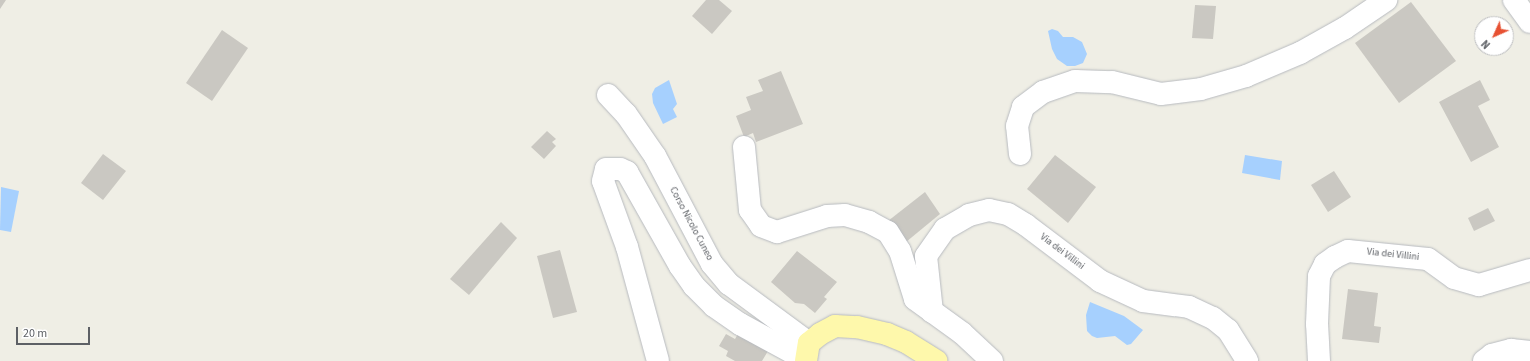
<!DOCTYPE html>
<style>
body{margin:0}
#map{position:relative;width:1530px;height:361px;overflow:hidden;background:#efeee5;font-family:"Source Sans 3",sans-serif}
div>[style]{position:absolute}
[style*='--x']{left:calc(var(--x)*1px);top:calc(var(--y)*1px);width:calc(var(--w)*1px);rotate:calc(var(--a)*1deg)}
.water>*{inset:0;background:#a6d0fe}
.building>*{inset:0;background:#cac8c2}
.roads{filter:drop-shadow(0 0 1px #b7babf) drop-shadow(0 0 1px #b7babf)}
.minor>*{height:22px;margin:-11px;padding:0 11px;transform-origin:11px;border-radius:11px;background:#fff}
.major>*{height:22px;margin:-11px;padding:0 11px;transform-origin:11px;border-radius:11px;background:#fef8ab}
span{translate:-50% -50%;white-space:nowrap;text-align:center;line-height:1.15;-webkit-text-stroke:3px #fff;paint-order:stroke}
.street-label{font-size:10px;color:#5d6065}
.north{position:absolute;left:1474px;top:16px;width:40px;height:40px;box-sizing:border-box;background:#fff;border:1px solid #bebfc1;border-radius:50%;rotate:225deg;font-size:11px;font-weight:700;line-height:16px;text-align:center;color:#5d6065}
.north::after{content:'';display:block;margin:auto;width:14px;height:18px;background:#e75132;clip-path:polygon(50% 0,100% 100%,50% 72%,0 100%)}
.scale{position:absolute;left:16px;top:327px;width:74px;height:18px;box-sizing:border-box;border:2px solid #5d6065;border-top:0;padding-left:5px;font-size:12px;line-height:14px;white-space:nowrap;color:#5d6065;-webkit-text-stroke:3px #fff;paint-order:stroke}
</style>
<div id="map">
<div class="water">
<i style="clip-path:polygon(1052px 29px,1058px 31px,1063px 37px,1073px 37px,1082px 42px,1087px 54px,1083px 63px,1075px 66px,1067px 66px,1057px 59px,1052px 49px,1048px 31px)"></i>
<i style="clip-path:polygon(669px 80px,677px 104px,673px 109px,677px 117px,663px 124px,653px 103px,652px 94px,655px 88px)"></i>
<i style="clip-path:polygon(1245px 155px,1282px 161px,1280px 180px,1242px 173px)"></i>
<i style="clip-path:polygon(1px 187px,19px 191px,11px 232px,0 230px)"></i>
<i style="clip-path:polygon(1090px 302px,1124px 316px,1143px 330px,1131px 344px,1127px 345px,1115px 336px,1097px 338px,1092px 336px,1087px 331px,1086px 315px)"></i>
</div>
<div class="building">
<i style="clip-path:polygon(0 0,6px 0,0 9px)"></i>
<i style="clip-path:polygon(706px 0,719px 0,732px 11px,712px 34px,692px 16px)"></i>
<i style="clip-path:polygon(1411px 2px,1456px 61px,1399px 103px,1355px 43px)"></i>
<i style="clip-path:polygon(1195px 5px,1216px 6px,1213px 39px,1192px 38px)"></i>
<i style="clip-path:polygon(222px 30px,248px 48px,212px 101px,186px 83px)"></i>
<i style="clip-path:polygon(781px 71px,803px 124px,756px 142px,753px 133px,744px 137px,736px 116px,751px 110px,746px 97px,763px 91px,758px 80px)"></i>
<i style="clip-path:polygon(1480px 80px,1490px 100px,1478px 106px,1499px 147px,1471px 162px,1439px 102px)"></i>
<i style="clip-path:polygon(547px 131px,556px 139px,552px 142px,556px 146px,544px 159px,531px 147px)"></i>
<i style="clip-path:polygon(103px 154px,126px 171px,103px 200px,81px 183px)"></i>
<i style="clip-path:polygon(1055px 155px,1096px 187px,1068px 223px,1027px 189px)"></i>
<i style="clip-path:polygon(1334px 171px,1351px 197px,1328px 212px,1311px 185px)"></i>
<i style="clip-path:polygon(925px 192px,940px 214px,906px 242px,888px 221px)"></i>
<i style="clip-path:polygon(1488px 208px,1495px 221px,1474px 231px,1468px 218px)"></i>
<i style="clip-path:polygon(501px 222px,517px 238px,469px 295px,450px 279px)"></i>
<i style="clip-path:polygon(560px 250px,577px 312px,553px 318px,537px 256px)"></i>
<i style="clip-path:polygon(797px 251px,837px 282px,824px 297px,827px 299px,815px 313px,804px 304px,795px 303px,771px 282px)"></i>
<i style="clip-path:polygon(1348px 289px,1378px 293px,1374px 326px,1381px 327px,1379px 343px,1342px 339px)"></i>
<i style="clip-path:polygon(726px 334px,735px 339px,738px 334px,768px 351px,762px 361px,735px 361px,726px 356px,728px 351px,719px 346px)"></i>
</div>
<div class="roads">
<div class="minor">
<i style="--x:1514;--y:0;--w:27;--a:54"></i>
<i style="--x:608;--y:95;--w:26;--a:47"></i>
<i style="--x:626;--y:114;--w:51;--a:55.4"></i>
<i style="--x:655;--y:156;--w:122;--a:62.2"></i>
<i style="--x:712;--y:264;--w:26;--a:50"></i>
<i style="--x:729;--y:284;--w:99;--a:36.4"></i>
<i style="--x:744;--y:147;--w:63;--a:84.6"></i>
<i style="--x:750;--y:210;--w:19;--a:55"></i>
<i style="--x:761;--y:226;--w:17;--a:21"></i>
<i style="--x:777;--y:232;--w:52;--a:-17.7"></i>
<i style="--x:827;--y:216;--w:18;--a:-3"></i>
<i style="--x:845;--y:215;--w:25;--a:16"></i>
<i style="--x:869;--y:222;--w:21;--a:28"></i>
<i style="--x:888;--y:232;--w:22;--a:58"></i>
<i style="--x:900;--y:251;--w:50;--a:72.6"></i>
<i style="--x:915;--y:299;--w:58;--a:35.9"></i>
<i style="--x:962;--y:333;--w:41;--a:43"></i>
<i style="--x:1020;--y:154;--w:28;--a:-96"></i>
<i style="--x:1017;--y:126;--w:20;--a:-72"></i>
<i style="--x:1023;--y:107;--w:25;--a:-37"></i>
<i style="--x:1043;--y:92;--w:34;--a:-19"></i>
<i style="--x:1075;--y:81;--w:37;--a:2"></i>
<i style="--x:1112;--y:82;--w:50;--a:13.8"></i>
<i style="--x:1161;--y:94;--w:40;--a:-7.1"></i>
<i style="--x:1201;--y:89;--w:47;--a:-16.1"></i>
<i style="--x:1246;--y:76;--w:59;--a:-23.1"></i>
<i style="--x:1300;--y:53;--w:51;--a:-29.1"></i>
<i style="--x:1345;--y:28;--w:50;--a:-34.3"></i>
<i style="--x:932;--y:312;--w:56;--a:-96.1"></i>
<i style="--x:926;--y:256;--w:33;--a:-55"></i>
<i style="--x:945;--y:229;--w:28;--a:-30"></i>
<i style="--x:969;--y:215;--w:21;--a:-14"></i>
<i style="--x:989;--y:210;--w:19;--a:12"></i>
<i style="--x:1008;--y:214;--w:21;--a:31"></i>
<i style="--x:1026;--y:225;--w:93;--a:37.1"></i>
<i style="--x:1100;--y:281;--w:47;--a:24.9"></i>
<i style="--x:1143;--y:301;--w:46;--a:7.4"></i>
<i style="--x:1189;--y:307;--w:26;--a:25"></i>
<i style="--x:1213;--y:318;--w:19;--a:39"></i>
<i style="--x:1228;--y:330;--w:36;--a:58"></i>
<i style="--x:658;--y:361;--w:118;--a:-105.2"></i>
<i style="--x:627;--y:247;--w:70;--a:-110"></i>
<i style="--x:603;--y:181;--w:12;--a:-76"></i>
<i style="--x:606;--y:169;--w:14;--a:0"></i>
<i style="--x:620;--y:169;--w:8;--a:23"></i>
<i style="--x:627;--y:172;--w:108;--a:60.6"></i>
<i style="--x:680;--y:266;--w:24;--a:55"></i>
<i style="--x:694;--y:286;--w:28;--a:45"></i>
<i style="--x:714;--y:306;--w:32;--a:35"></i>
<i style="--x:740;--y:324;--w:75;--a:28.6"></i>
<i style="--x:1319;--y:361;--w:37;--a:-93"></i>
<i style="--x:1317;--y:324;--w:48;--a:-87.6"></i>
<i style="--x:1319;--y:276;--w:13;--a:-63"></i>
<i style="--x:1325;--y:264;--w:12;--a:-35"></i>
<i style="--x:1335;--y:257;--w:14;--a:-25"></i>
<i style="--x:1348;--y:251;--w:80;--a:5.7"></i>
<i style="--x:1428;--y:259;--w:32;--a:36"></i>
<i style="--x:1454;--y:278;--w:26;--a:16"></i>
<i style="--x:1479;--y:285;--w:53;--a:-16.4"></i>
<i style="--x:1484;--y:361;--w:10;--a:-37"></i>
<i style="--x:1492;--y:355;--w:20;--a:-15"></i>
<i style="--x:1511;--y:350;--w:19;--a:6"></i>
</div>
<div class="major">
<i style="--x:806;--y:361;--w:18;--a:-81"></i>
<i style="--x:809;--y:343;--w:14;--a:-39"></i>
<i style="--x:820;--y:334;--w:17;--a:-28"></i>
<i style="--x:835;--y:326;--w:22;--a:3"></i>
<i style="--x:857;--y:327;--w:31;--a:13"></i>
<i style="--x:887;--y:334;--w:21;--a:23"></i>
<i style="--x:906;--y:342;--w:36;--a:32"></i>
</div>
</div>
<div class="street-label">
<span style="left:691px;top:224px;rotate:62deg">Corso Nicolo Cuneo</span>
<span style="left:1062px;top:252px;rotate:37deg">Via dei Villini</span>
<span style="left:1393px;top:255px;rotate:6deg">Via dei Villini</span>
</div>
<div class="north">N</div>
<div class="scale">20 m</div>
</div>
